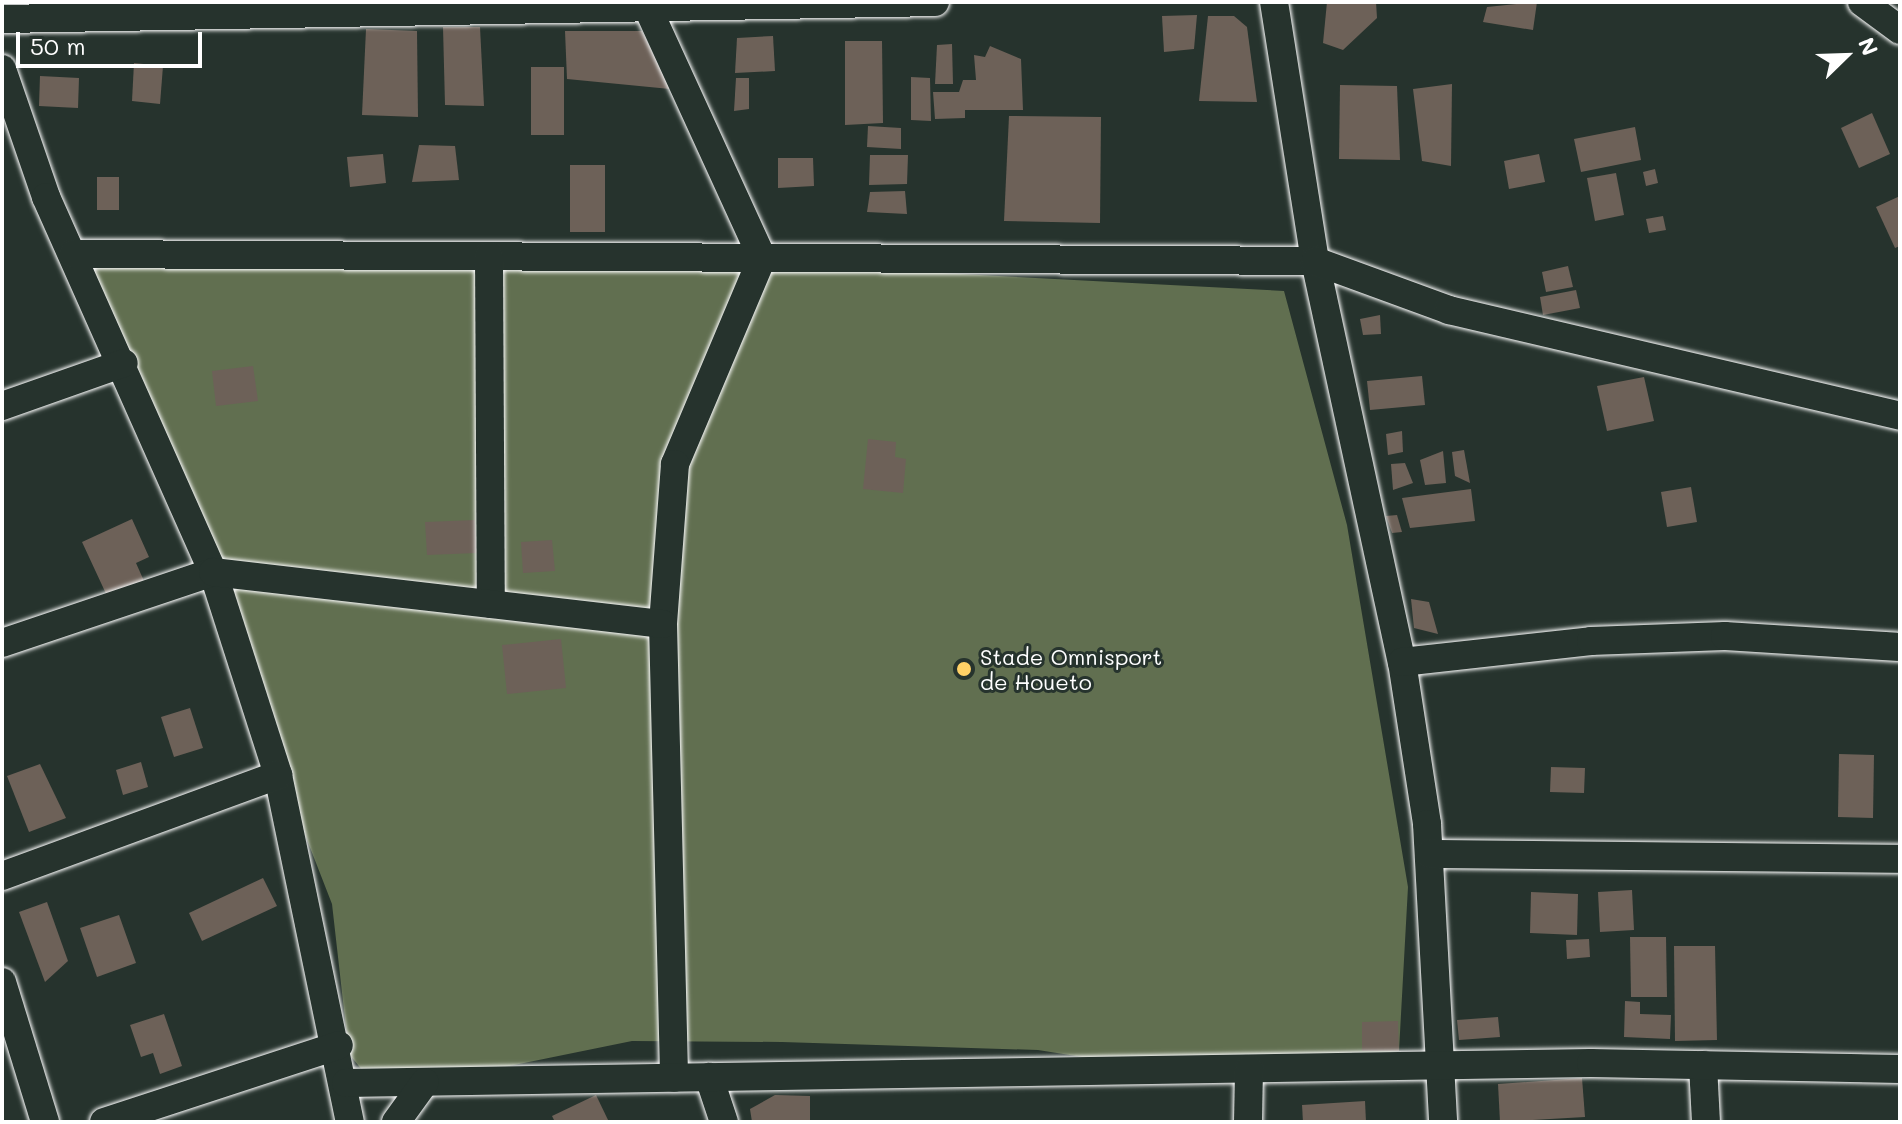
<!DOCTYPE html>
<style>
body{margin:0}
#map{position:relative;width:1902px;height:1124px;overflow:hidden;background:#26332d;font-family:Mali,sans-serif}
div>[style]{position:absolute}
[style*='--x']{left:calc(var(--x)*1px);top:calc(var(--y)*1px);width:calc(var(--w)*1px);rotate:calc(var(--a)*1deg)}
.green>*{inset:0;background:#616f50}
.building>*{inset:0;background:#6d6158}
.roads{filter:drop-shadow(0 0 2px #fff) drop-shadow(0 0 2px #fff)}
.minor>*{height:28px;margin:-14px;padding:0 14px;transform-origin:14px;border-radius:14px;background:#26332d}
.dots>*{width:22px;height:22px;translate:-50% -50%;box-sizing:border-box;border:4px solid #26332d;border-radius:50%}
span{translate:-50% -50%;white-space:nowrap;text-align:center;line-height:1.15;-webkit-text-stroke:6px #26332d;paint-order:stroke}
.poi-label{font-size:22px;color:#fff}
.left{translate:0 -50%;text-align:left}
.frame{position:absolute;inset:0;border:4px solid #fff;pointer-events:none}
.north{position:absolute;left:1806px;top:16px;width:80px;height:80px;-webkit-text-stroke:6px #26332d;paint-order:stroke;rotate:67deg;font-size:22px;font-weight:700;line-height:32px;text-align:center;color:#fff}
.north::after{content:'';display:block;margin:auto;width:28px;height:36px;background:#fff;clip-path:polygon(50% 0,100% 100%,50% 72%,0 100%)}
.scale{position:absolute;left:16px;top:32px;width:186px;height:36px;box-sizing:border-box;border:4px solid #fff;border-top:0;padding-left:10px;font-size:24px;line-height:28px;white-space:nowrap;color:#fff;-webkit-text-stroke:6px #26332d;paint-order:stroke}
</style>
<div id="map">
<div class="green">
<i style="clip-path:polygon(768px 264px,1284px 291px,1347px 525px,1408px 887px,1399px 1051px,1196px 1075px,1038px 1050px,782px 1042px,632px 1041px,456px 1077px,367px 1076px,349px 1054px,332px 904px,84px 267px)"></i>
</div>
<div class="building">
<i style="clip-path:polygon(1327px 2px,1376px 2px,1377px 18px,1343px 50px,1323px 43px)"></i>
<i style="clip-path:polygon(1537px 2px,1533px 30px,1483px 22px,1487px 7px)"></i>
<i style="clip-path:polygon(1197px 15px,1194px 49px,1164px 52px,1162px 16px)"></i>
<i style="clip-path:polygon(1208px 16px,1234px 16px,1247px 27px,1257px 102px,1199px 101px)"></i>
<i style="clip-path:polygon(443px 27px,480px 27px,484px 106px,445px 105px)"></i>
<i style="clip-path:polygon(366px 29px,417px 31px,418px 117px,362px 115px)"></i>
<i style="clip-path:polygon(565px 31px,642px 31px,670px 89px,567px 79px)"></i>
<i style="clip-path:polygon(773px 36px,775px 71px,735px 73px,737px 38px)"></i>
<i style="clip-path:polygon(845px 41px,882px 41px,883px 123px,845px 125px)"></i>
<i style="clip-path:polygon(952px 44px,953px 84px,935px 84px,937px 45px)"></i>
<i style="clip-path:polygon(990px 46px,1021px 59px,1023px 110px,965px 110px,965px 118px,935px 119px,933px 92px,959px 92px,963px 80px,976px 80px,974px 55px,985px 57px)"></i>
<i style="clip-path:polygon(134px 63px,163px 66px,160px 104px,132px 101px)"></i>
<i style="clip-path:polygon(531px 67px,564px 67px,564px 135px,531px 135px)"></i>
<i style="clip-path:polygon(40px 76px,79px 78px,78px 108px,39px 106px)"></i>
<i style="clip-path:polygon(911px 77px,930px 78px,931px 121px,911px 120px)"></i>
<i style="clip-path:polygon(736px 78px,749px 78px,749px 109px,734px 111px)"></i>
<i style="clip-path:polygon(1452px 84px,1451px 166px,1422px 161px,1413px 89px)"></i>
<i style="clip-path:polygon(1340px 85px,1397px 86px,1400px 160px,1339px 159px)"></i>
<i style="clip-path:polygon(1872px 113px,1890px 154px,1859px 168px,1841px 128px)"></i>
<i style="clip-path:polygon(1009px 116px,1101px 117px,1100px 223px,1004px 221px)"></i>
<i style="clip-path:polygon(868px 126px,901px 128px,901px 149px,867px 147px)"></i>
<i style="clip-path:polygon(1635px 127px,1641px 160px,1581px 172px,1574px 139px)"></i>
<i style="clip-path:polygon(419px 145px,455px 146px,459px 180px,412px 182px)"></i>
<i style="clip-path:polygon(383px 154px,386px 183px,350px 187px,347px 157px)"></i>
<i style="clip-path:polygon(1539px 154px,1545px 182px,1509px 189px,1504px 161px)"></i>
<i style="clip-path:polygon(870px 155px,908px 155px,907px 184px,869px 185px)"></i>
<i style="clip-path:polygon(778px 158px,813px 158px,814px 186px,778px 188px)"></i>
<i style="clip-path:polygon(570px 165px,605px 165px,605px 232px,570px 232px)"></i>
<i style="clip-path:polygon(1655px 169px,1658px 183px,1646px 186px,1643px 172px)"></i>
<i style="clip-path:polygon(1616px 173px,1624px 215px,1595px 221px,1587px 178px)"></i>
<i style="clip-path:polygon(97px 177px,119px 177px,119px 210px,97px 210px)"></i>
<i style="clip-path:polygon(905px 191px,907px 214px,867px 212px,870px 192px)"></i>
<i style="clip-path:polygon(1900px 196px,1900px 246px,1895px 248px,1876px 207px)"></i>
<i style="clip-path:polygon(1663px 216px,1666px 230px,1649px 233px,1646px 219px)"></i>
<i style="clip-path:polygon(1568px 266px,1573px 287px,1546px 292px,1542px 272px)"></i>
<i style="clip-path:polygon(1576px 290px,1580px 308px,1543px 315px,1540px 297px)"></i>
<i style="clip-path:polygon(1380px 315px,1381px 334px,1363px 335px,1360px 319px)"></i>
<i style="clip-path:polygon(253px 366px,258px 401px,216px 406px,212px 371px)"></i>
<i style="clip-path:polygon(1422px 376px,1425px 405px,1370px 410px,1367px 381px)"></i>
<i style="clip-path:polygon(1644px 377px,1654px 421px,1607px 431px,1597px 386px)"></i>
<i style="clip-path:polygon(1402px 431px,1403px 452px,1388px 455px,1386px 434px)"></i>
<i style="clip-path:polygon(868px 439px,896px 442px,895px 457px,906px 459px,903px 493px,863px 489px)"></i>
<i style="clip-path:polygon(1464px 450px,1470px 483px,1455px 476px,1452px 452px)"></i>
<i style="clip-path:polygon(1443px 451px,1446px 483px,1425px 485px,1420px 460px)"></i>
<i style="clip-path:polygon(1405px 463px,1413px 483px,1393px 490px,1391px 464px)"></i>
<i style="clip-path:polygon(1691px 487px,1697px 522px,1667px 527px,1661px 492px)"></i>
<i style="clip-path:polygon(1471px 489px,1475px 521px,1410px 528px,1402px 498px)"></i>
<i style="clip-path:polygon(1397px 515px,1402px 532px,1392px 533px,1386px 516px)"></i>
<i style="clip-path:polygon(132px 519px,149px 557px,136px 563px,144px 581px,108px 598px,82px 542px)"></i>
<i style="clip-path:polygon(475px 520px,477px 553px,427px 555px,425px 522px)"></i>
<i style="clip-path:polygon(552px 540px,555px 571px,523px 573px,521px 542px)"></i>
<i style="clip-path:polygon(1411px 599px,1429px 602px,1438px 634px,1414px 628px)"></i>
<i style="clip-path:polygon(561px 639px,566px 688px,507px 694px,502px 645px)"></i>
<i style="clip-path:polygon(190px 708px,203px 748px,174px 757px,161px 717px)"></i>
<i style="clip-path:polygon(1839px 754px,1874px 755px,1873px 818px,1838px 817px)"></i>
<i style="clip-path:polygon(141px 762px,148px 787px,123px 795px,116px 770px)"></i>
<i style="clip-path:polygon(40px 764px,66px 818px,29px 832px,7px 776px)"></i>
<i style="clip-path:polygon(1551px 767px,1585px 768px,1584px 793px,1550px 792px)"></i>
<i style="clip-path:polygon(263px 878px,277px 906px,202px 941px,189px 913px)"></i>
<i style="clip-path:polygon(1632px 890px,1634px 930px,1600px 932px,1598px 892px)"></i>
<i style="clip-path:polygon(1531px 892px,1578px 894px,1577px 935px,1530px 933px)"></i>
<i style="clip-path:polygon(47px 902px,68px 961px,45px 982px,19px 912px)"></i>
<i style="clip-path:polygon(119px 915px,136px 963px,97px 977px,80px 928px)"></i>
<i style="clip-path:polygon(1630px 937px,1666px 937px,1667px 997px,1631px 997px)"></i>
<i style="clip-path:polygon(1589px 939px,1590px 957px,1567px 959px,1566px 940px)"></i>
<i style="clip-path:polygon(1674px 946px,1715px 946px,1717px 1040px,1675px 1041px)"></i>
<i style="clip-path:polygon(1625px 1001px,1640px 1002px,1640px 1014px,1671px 1015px,1670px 1039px,1624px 1037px)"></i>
<i style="clip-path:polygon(164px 1014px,182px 1066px,160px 1074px,153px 1053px,141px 1057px,130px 1025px)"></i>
<i style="clip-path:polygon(1498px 1017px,1500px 1037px,1459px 1040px,1457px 1020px)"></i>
<i style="clip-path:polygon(1398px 1021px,1399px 1051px,1362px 1051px,1362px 1022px)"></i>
<i style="clip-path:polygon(1582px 1078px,1585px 1117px,1500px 1122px,1498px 1084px)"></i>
<i style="clip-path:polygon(596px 1095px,609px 1122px,555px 1122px,552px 1116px)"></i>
<i style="clip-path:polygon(775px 1095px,810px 1096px,810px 1122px,752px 1122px,750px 1109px)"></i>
<i style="clip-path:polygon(1365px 1101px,1366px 1122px,1303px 1122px,1302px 1105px)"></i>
</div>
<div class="roads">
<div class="minor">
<i style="--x:645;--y:2;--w:281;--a:65.4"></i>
<i style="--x:762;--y:258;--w:224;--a:112.9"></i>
<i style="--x:675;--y:464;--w:160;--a:94.3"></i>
<i style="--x:663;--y:624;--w:454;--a:88.6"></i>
<i style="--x:1274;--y:2;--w:262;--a:81"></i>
<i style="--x:1315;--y:261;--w:410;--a:77.8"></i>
<i style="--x:1402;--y:662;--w:164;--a:81.2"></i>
<i style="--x:1427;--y:824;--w:298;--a:86.9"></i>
<i style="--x:1862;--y:2;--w:47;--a:36.4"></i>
<i style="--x:2;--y:19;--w:933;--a:-1.04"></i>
<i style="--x:2;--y:69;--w:135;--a:71"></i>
<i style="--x:46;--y:197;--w:411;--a:66"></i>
<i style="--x:213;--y:572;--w:213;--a:72.2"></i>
<i style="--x:278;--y:775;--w:354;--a:78.3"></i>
<i style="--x:73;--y:254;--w:1242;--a:0.32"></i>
<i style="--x:1315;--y:261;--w:143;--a:20.1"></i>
<i style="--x:1449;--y:310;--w:463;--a:13.2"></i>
<i style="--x:489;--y:256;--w:348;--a:89.7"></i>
<i style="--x:2;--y:406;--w:129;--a:-19.4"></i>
<i style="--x:2;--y:643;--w:223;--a:-18.6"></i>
<i style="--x:213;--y:572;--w:453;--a:6.6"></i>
<i style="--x:1402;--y:662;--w:190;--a:-6.3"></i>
<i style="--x:1591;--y:641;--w:134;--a:-2.1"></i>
<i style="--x:1725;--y:636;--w:175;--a:3.6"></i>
<i style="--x:1429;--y:854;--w:471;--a:0.6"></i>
<i style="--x:2;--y:876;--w:294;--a:-20.1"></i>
<i style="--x:2;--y:982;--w:146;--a:72.9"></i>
<i style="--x:1703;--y:1065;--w:57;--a:87"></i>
<i style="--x:709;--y:1077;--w:47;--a:71.6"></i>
<i style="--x:346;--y:1083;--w:1245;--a:-0.92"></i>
<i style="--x:1591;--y:1063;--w:309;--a:1.1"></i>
<i style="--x:104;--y:1122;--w:247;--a:-18.1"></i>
<i style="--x:396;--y:1122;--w:49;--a:-54.1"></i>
<i style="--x:1248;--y:1122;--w:53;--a:-88.9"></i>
</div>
</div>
<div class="dots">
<i style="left:964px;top:669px;background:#ffd166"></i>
</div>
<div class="poi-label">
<span class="left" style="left:980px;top:669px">Stade Omnisport<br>de Houeto</span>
</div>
<div class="frame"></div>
<div class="north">N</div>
<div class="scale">50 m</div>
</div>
